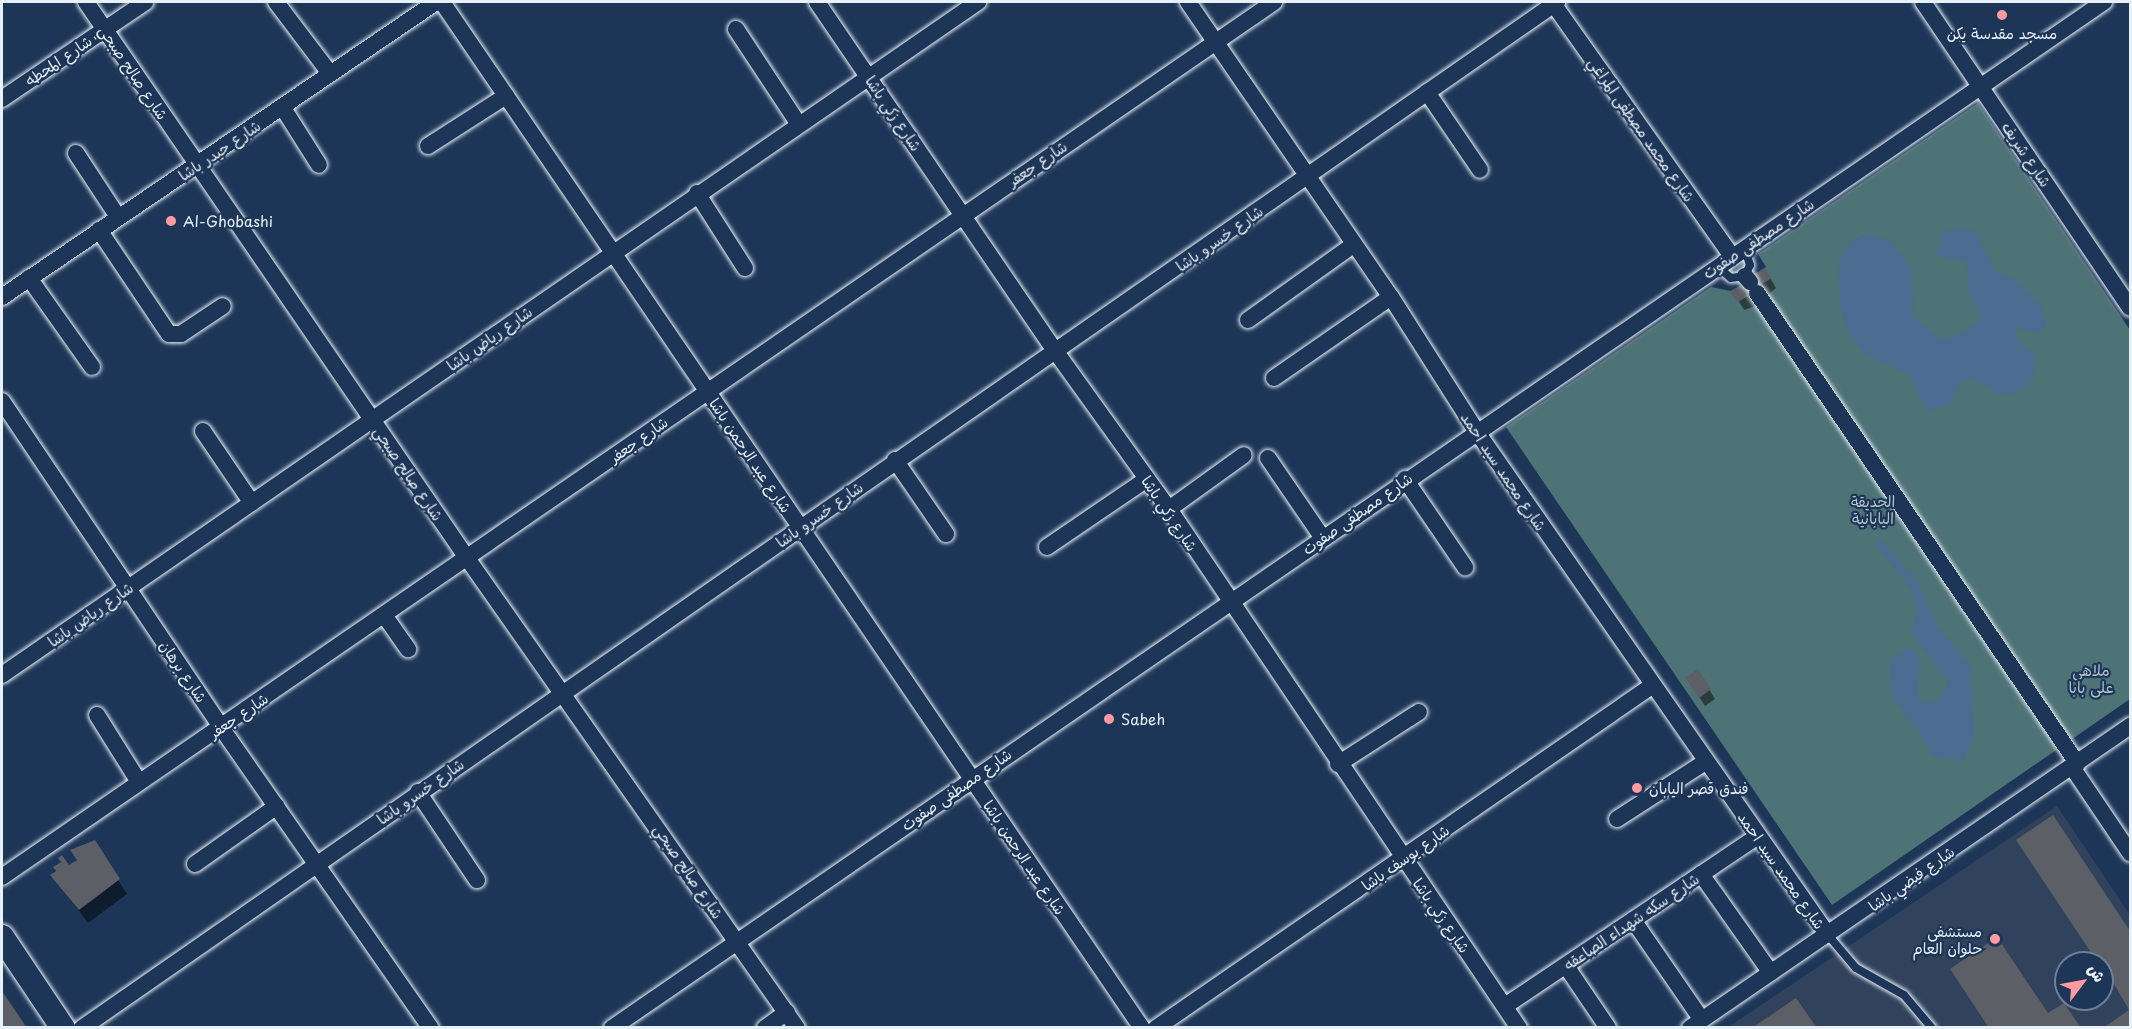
<!DOCTYPE html>
<meta charset="utf-8">
<style>
body{margin:0}
#map{position:relative;width:2132px;height:1029px;overflow:hidden;background:#1d3557;font-family:"Playpen Sans","Playpen Sans Arabic",sans-serif}
div>[style]{position:absolute}
[style*='--x']{left:calc(var(--x)*1px);top:calc(var(--y)*1px);width:calc(var(--w)*1px);rotate:calc(var(--a)*1deg)}
.built>*{inset:0;background:#30425c}
.green>*{inset:0;background:#4d7376}
.water>*{inset:0;background:#4a6d91}
.shadow>*{inset:0;background:#0007}
.building>*{inset:0;background:#5c6066}
.roads{filter:drop-shadow(0 0 2px #e8f1f8) drop-shadow(0 0 2px #e8f1f8)}
.lane>*{height:8px;margin:-4px;padding:0 4px;transform-origin:4px;border-radius:4px;background:#1d3557}
.street>*{height:16px;margin:-8px;padding:0 8px;transform-origin:8px;border-radius:8px;background:#1d3557}
.secondary>*{height:24px;margin:-12px;padding:0 12px;transform-origin:12px;border-radius:12px;background:#1d3557}
.dots>*{width:16px;height:16px;translate:-50% -50%;box-sizing:border-box;border:3px solid #1d3557;border-radius:50%}
span{translate:-50% -50%;white-space:nowrap;text-align:center;line-height:1.15;-webkit-text-stroke:4.5px #1d3557;paint-order:stroke}
.poi-label{font-size:15px;color:#e8f1f8}
.left{translate:0 -50%;text-align:left}
.right{translate:-100% -50%;text-align:right}
.street-label{font-size:15px;color:#e8f1f8}
.park-label{font-size:15px;color:#b2c5ca}
.frame{position:absolute;inset:0;border:3px solid #e8f1f8;pointer-events:none}
.north{position:absolute;left:2054px;top:951px;width:60px;height:60px;box-sizing:border-box;background:#1d3557;border:2px solid #6e8097;border-radius:50%;rotate:58deg;font-size:16px;font-weight:700;line-height:24px;text-align:center;color:#e8f1f8}
.north::after{content:'';display:block;margin:auto;width:21px;height:27px;background:#ff9aa2;clip-path:polygon(50% 0,100% 100%,50% 72%,0 100%)}
</style>
<div id="map">
<div class="built">
<i style="clip-path:polygon(evenodd,2057px 806px,2130px 915px,2130px 1027px,1727px 1028px,2057px 806px,2066px 963px,2102px 963px,2102px 999px,2066px 999px,2066px 963px)"></i>
</div>
<div class="green">
<i style="clip-path:polygon(1978px 103px,2130px 330px,2130px 699px,1832px 905px,1506px 427px,1711px 287px,1731px 291px,1757px 277px,1755px 274px,1766px 267px,1758px 254px)"></i>
</div>
<div class="water">
<i style="clip-path:polygon(1964px 227px,1976px 233px,1995px 271px,2015px 280px,2040px 304px,2046px 326px,2037px 334px,2017px 328px,2015px 331px,2018px 341px,2036px 356px,2033px 378px,2024px 388px,2011px 394px,1999px 394px,1970px 377px,1959px 385px,1949px 406px,1927px 411px,1909px 374px,1867px 356px,1851px 337px,1840px 306px,1839px 263px,1846px 247px,1863px 235px,1889px 240px,1912px 268px,1913px 316px,1938px 338px,1952px 338px,1978px 323px,1981px 314px,1969px 295px,1967px 261px,1937px 256px,1942px 232px)"></i>
<i style="clip-path:polygon(1880px 539px,1918px 582px,1937px 627px,1970px 665px,1974px 736px,1964px 760px,1933px 756px,1917px 728px,1893px 699px,1890px 665px,1894px 657px,1904px 653px,1904px 647px,1912px 649px,1919px 659px,1917px 699px,1926px 703px,1937px 701px,1949px 682px,1912px 633px,1917px 610px,1912px 589px,1876px 546px)"></i>
</div>
<div class="shadow">
<i style="clip-path:polygon(1765px 270px,1776px 288px,1755px 306px,1744px 310px,1734px 293px)"></i>
<i style="clip-path:polygon(1698px 671px,1715px 699px,1705px 706px,1693px 687px)"></i>
<i style="clip-path:polygon(2053px 817px,2130px 934px,2130px 1028px,2106px 1028px,2130px 1011px,2102px 963px,2098px 963px)"></i>
<i style="clip-path:polygon(94px 842px,127px 894px,88px 923px,52px 875px,63px 858px,69px 867px)"></i>
</div>
<div class="building">
<i style="clip-path:polygon(1765px 268px,1772px 278px,1762px 284px,1764px 288px,1737px 302px,1730px 291px,1757px 277px,1755px 274px)"></i>
<i style="clip-path:polygon(1698px 669px,1711px 689px,1699px 698px,1685px 678px)"></i>
<i style="clip-path:polygon(2053px 815px,2130px 931px,2130px 1028px,2103px 1028px,2129px 1010px,2102px 963px,2098px 963px,2016px 840px)"></i>
<i style="clip-path:polygon(95px 840px,120px 879px,79px 910px,50px 875px,56px 871px,53px 867px,61px 862px,58px 858px,62px 855px,69px 865px,77px 860px,70px 850px)"></i>
<i style="clip-path:polygon(1997px 937px,2048px 1013px,2064px 1003px,2081px 1028px,1989px 1028px,1950px 969px)"></i>
<i style="clip-path:polygon(2px 991px,27px 1028px,2px 1028px)"></i>
<i style="clip-path:polygon(1796px 998px,1817px 1028px,1752px 1028px)"></i>
</div>
<div class="roads">
<div class="lane">
<i style="--x:1717;--y:266;--w:18;--a:41"></i>
<i style="--x:1731;--y:278;--w:14;--a:-8"></i>
<i style="--x:1745;--y:276;--w:12;--a:-66"></i>
<i style="--x:1750;--y:265;--w:19;--a:-108"></i>
<i style="--x:1828;--y:935;--w:43;--a:49.7"></i>
<i style="--x:1856;--y:968;--w:55;--a:29.4"></i>
<i style="--x:1904;--y:995;--w:43;--a:49.7"></i>
</div>
<div class="street">
<i style="--x:86;--y:2;--w:674;--a:55.58"></i>
<i style="--x:467;--y:558;--w:574;--a:54.93"></i>
<i style="--x:276;--y:2;--w:88;--a:52.9"></i>
<i style="--x:442;--y:2;--w:1242;--a:55.7"></i>
<i style="--x:817;--y:2;--w:424;--a:55.7"></i>
<i style="--x:1056;--y:352;--w:193;--a:54.3"></i>
<i style="--x:1169;--y:509;--w:626;--a:56.01"></i>
<i style="--x:1188;--y:2;--w:358;--a:55.5"></i>
<i style="--x:1391;--y:297;--w:160;--a:57.5"></i>
<i style="--x:1477;--y:432;--w:613;--a:55.09"></i>
<i style="--x:1552;--y:2;--w:311;--a:54.7"></i>
<i style="--x:1923;--y:2;--w:369;--a:55.9"></i>
<i style="--x:736;--y:29;--w:113;--a:56.6"></i>
<i style="--x:1427;--y:92;--w:94;--a:55.8"></i>
<i style="--x:2;--y:99;--w:173;--a:-34.1"></i>
<i style="--x:283;--y:108;--w:67;--a:57.7"></i>
<i style="--x:428;--y:146;--w:93;--a:-32.7"></i>
<i style="--x:76;--y:153;--w:77;--a:56.7"></i>
<i style="--x:697;--y:193;--w:89;--a:57.4"></i>
<i style="--x:99;--y:230;--w:125;--a:56.1"></i>
<i style="--x:169;--y:334;--w:12;--a:0"></i>
<i style="--x:181;--y:334;--w:50;--a:-33.7"></i>
<i style="--x:1745;--y:276;--w:8;--a:50"></i>
<i style="--x:29;--y:278;--w:109;--a:54.7"></i>
<i style="--x:1757;--y:293;--w:569;--a:55.75"></i>
<i style="--x:2;--y:297;--w:525;--a:-34.2"></i>
<i style="--x:1248;--y:320;--w:129;--a:-35.5"></i>
<i style="--x:1274;--y:378;--w:142;--a:-34.7"></i>
<i style="--x:2;--y:401;--w:391;--a:56.1"></i>
<i style="--x:220;--y:726;--w:368;--a:55.1"></i>
<i style="--x:203;--y:431;--w:87;--a:55.8"></i>
<i style="--x:1268;--y:458;--w:96;--a:55.6"></i>
<i style="--x:895;--y:460;--w:90;--a:55.4"></i>
<i style="--x:1405;--y:479;--w:107;--a:55.7"></i>
<i style="--x:1169;--y:509;--w:92;--a:-35.8"></i>
<i style="--x:1047;--y:547;--w:121;--a:-34.2"></i>
<i style="--x:384;--y:615;--w:42;--a:54.8"></i>
<i style="--x:2;--y:675;--w:1186;--a:-34.59"></i>
<i style="--x:97;--y:715;--w:79;--a:57.9"></i>
<i style="--x:1338;--y:764;--w:96;--a:-32.7"></i>
<i style="--x:2072;--y:767;--w:104;--a:56"></i>
<i style="--x:418;--y:792;--w:106;--a:56.2"></i>
<i style="--x:1617;--y:819;--w:105;--a:-32.9"></i>
<i style="--x:195;--y:864;--w:100;--a:-35.3"></i>
<i style="--x:1701;--y:874;--w:121;--a:54.7"></i>
<i style="--x:2;--y:877;--w:1544;--a:-34.52"></i>
<i style="--x:1633;--y:920;--w:121;--a:55.4"></i>
<i style="--x:1566;--y:966;--w:75;--a:55.9"></i>
<i style="--x:1505;--y:1006;--w:305;--a:-33.9"></i>
<i style="--x:82;--y:1028;--w:1797;--a:-34.82"></i>
<i style="--x:612;--y:1028;--w:1811;--a:-34.52"></i>
<i style="--x:765;--y:1028;--w:27;--a:-36"></i>
<i style="--x:1156;--y:1028;--w:604;--a:-34.61"></i>
<i style="--x:1690;--y:1028;--w:534;--a:-34.46"></i>
</div>
<div class="secondary">
<i style="--x:2;--y:937;--w:110;--a:56.2"></i>
</div>
</div>
<div class="dots">
<i style="left:2002px;top:15px;background:#ff9aa2"></i>
<i style="left:171px;top:221px;background:#ff9aa2"></i>
<i style="left:1109px;top:719px;background:#ff9aa2"></i>
<i style="left:1637px;top:788px;background:#ff9aa2"></i>
<i style="left:1995px;top:939px;background:#ff9aa2"></i>
</div>
<div class="poi-label">
<span style="left:2002px;top:33px">مسجد مقدسة يكن</span>
<span class="left" style="left:183px;top:221px">Al-Ghobashi</span>
<span class="left" style="left:1121px;top:719px">Sabeh</span>
<span class="left" style="left:1649px;top:788px">فندق قصر اليابان</span>
<span class="right" style="left:1982px;top:939px">مستشفى<br>حلوان العام</span>
</div>
<div class="street-label">
<span style="left:58px;top:60px;rotate:-34deg">شارع المحطه</span>
<span style="left:134px;top:72px;rotate:56deg">شارع صالح صبحي</span>
<span style="left:894px;top:113px;rotate:56deg">شارع زكي باشا</span>
<span style="left:1642px;top:129px;rotate:55deg">شارع محمد مصطفى المراغي</span>
<span style="left:219px;top:150px;rotate:-34deg">شارع حيدر باشا</span>
<span style="left:2027px;top:154px;rotate:56deg">شارع شريف</span>
<span style="left:1037px;top:163px;rotate:-34deg">شارع جعفر</span>
<span style="left:1219px;top:238px;rotate:-35deg">شارع خسرو باشا</span>
<span style="left:1758px;top:238px;rotate:-34deg">شارع مصطفى صفوت</span>
<span style="left:489px;top:338px;rotate:-35deg">شارع رياض باشا</span>
<span style="left:638px;top:439px;rotate:-35deg">شارع جعفر</span>
<span style="left:751px;top:455px;rotate:56deg">شارع عبد الرحمن باشا</span>
<span style="left:1504px;top:471px;rotate:56deg">شارع محمد سيد احمد</span>
<span style="left:409px;top:473px;rotate:56deg">شارع صالح صبحي</span>
<span style="left:1170px;top:513px;rotate:56deg">شارع زكي باشا</span>
<span style="left:1357px;top:513px;rotate:-35deg">شارع مصطفى صفوت</span>
<span style="left:819px;top:514px;rotate:-35deg">شارع خسرو باشا</span>
<span style="left:90px;top:614px;rotate:-35deg">شارع رياض باشا</span>
<span style="left:184px;top:671px;rotate:56deg">شارع برهان</span>
<span style="left:238px;top:715px;rotate:-34deg">شارع جعفر</span>
<span style="left:956px;top:789px;rotate:-35deg">شارع مصطفى صفوت</span>
<span style="left:420px;top:791px;rotate:-35deg">شارع خسرو باشا</span>
<span style="left:1025px;top:857px;rotate:56deg">شارع عبد الرحمن باشا</span>
<span style="left:1405px;top:857px;rotate:-35deg">شارع يوسف باشا</span>
<span style="left:1782px;top:870px;rotate:55deg">شارع محمد سيد احمد</span>
<span style="left:689px;top:871px;rotate:56deg">شارع صالح صبحي</span>
<span style="left:1911px;top:878px;rotate:-35deg">شارع فيضي باشا</span>
<span style="left:1442px;top:915px;rotate:55deg">شارع زكي باشا</span>
<span style="left:1631px;top:921px;rotate:-34deg">شارع سكه شهداء الصاعقه</span>
</div>
<div class="park-label">
<span style="left:1873px;top:509px">الحديقة<br>اليابانية</span>
<span style="left:2091px;top:678px">ملاهى<br>على بابا</span>
</div>
<div class="frame"></div>
<div class="north">ش</div>
</div>
